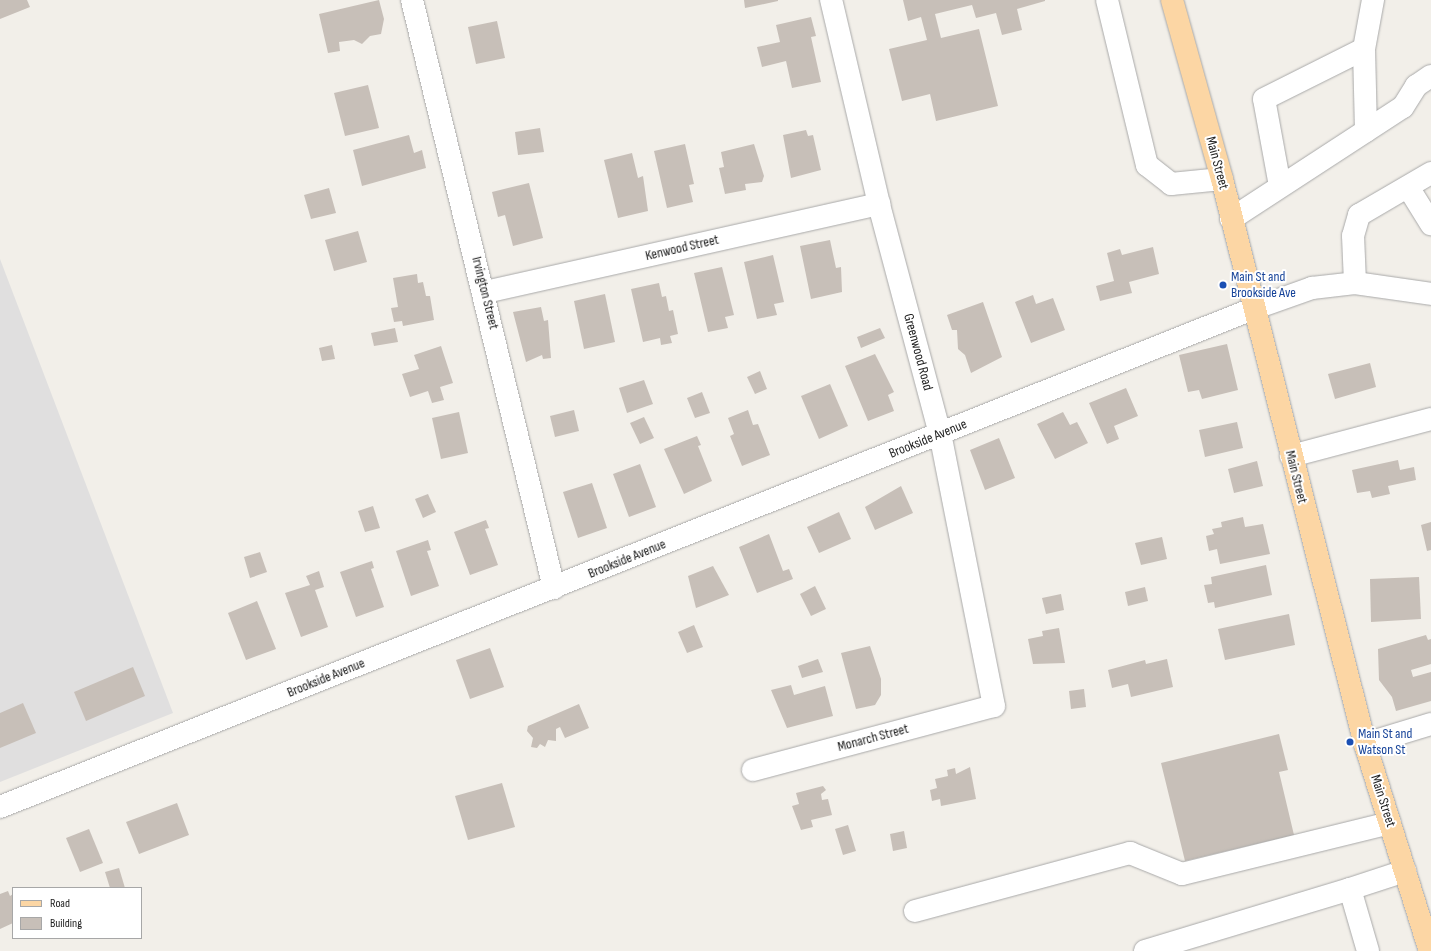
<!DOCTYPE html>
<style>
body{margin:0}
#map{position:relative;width:1431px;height:951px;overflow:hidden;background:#f2efe9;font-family:"Sofia Sans Condensed",sans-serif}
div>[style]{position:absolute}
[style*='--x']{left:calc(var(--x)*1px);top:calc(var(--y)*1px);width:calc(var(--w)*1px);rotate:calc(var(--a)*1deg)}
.residential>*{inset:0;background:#e0dfdf}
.building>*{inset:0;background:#c7bfb8}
.roads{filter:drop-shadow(0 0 1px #a9a9a9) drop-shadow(0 0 1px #a9a9a9)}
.minor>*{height:22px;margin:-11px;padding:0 11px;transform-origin:11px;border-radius:11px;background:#fff}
.major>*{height:22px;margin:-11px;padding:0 11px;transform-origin:11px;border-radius:11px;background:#fcd6a4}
.dots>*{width:11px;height:11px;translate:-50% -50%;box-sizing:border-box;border:2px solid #fff;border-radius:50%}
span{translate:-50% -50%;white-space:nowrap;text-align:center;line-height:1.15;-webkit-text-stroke:4px #fff;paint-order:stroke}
.street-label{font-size:14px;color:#222}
.transit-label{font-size:14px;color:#164399}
.left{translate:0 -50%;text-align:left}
.legend{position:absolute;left:12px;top:887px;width:130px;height:52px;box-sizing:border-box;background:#fff;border:1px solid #a7a7a7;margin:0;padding:5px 7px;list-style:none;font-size:12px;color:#222}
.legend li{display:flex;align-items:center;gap:8px;height:20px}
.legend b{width:20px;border:1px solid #a7a7a7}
</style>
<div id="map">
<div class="residential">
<i style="clip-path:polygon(0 259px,173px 713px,0 782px)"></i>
</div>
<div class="building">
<i style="clip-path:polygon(0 0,27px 0,30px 7px,0 19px)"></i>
<i style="clip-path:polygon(379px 0,384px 19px,381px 34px,370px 36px,362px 44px,354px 40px,339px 42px,340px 51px,328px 53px,319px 14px)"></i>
<i style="clip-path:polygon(744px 0,778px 0,778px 1px,745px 8px)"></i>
<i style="clip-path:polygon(903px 0,1045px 0,1045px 1px,1017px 9px,1022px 30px,1002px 35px,996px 13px,976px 18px,972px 5px,935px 14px,941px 38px,979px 29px,998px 106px,936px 121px,930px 94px,902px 101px,889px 49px,927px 40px,921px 17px,908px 21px)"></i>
<i style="clip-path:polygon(811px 17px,816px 36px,811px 37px,821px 82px,792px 88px,786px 61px,762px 67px,757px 47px,780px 42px,776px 25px)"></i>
<i style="clip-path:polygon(497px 21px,505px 58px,476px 64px,468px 27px)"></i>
<i style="clip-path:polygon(368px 85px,379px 128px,345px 136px,334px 93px)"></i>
<i style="clip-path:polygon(540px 128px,544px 152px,518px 155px,515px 132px)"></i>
<i style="clip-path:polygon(806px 130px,808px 136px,813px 135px,821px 170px,791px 178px,783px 135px)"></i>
<i style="clip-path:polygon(409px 135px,414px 153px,422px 150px,426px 168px,362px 186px,353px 150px)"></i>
<i style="clip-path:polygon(685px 144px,694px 184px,689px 185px,693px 202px,667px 208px,654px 151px)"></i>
<i style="clip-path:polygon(754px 144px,764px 176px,762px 182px,745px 184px,746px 190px,725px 194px,719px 168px,724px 167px,721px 152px)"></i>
<i style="clip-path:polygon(632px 153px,638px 178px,643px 176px,648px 211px,618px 218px,604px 160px)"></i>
<i style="clip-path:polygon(529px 183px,543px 238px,513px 246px,505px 215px,498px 217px,492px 192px)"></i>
<i style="clip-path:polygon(329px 188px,336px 213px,311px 219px,304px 195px)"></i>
<i style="clip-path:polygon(358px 231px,367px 262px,334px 271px,325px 240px)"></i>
<i style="clip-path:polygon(830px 240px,836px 268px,841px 267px,842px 292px,811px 299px,800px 246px)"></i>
<i style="clip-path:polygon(1153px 247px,1159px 274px,1129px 282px,1132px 293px,1100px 301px,1096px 286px,1114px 281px,1107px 253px,1120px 249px,1122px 255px)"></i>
<i style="clip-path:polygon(773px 255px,784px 302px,774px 304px,777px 315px,757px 319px,744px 262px)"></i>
<i style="clip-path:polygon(722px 267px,734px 315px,725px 317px,728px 328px,708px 332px,694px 273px)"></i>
<i style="clip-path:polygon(417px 274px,418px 283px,423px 282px,426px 296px,430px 296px,434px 320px,403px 326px,402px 321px,394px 322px,391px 308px,398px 307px,393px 278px)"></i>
<i style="clip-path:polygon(659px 283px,662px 297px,666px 296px,669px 311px,673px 310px,678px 334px,670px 336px,672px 343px,661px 345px,660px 338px,643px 342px,631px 289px)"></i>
<i style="clip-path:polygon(605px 294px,615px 342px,584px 349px,574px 301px)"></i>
<i style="clip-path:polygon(1033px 295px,1036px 304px,1053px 298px,1065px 330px,1031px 343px,1015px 302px)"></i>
<i style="clip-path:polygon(983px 302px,1002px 357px,971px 373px,965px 355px,958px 349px,957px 330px,952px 330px,947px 315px)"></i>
<i style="clip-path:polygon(541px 307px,544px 321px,548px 320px,551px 358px,543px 359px,542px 355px,526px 362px,513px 312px)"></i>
<i style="clip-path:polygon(395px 328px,398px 342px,374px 346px,371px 333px)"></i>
<i style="clip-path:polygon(880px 328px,885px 338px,861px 348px,857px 337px)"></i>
<i style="clip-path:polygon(1227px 344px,1238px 390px,1202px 399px,1199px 390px,1188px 392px,1179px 355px)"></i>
<i style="clip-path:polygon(332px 345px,335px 359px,322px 361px,319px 348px)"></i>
<i style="clip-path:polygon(441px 346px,453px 383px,440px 387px,444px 400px,432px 403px,428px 391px,410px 397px,402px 374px,419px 369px,414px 355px)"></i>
<i style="clip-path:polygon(875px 354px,894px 392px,888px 395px,894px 411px,868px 421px,845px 366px)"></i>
<i style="clip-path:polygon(1370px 363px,1376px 387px,1335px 399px,1328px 374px)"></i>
<i style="clip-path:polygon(760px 371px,767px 389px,755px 394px,747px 377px)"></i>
<i style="clip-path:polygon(644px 380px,653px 404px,627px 413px,619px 388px)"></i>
<i style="clip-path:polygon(830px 384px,848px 426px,819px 439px,801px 396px)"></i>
<i style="clip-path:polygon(1126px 388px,1138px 416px,1114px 426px,1119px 439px,1107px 444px,1089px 403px)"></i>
<i style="clip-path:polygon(702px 392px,710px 413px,695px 418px,687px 398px)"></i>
<i style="clip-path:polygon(574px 410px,579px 431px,555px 437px,550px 416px)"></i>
<i style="clip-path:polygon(748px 410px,753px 425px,758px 424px,770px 455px,742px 466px,730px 436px,734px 434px,728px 418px)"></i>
<i style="clip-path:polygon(459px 412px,468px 453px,441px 459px,432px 418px)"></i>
<i style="clip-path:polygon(1063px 412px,1070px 425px,1077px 422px,1088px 443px,1055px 459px,1037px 424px)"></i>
<i style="clip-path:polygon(644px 417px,654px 438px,640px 444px,630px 423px)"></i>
<i style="clip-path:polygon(1237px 422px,1243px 448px,1205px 457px,1199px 430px)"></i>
<i style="clip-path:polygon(697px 436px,701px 445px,698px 446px,712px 481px,684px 494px,664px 449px)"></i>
<i style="clip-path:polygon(999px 438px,1015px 478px,985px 490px,970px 450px)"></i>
<i style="clip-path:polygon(1398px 460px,1400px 470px,1414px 467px,1416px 480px,1388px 486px,1390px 494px,1372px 498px,1370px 491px,1357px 493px,1352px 470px)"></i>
<i style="clip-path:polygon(1257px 461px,1263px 486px,1234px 493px,1228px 469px)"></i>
<i style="clip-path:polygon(640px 464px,656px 507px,629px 517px,613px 474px)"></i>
<i style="clip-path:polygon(592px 483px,607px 528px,578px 538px,563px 492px)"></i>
<i style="clip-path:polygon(901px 486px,913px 513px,875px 530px,865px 507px)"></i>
<i style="clip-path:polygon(428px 494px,436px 512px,423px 518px,415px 499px)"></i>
<i style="clip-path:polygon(373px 506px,380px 528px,365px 532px,358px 511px)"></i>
<i style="clip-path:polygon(839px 512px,851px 539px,819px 553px,807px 527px)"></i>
<i style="clip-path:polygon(1243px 517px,1245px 527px,1263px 524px,1270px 554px,1220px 564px,1217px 549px,1209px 551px,1206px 536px,1214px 534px,1212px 529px,1222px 527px,1221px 522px)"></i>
<i style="clip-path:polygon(486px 520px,489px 528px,485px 529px,498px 565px,470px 575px,454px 532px)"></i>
<i style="clip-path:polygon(1431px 522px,1431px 550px,1427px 551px,1421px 525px)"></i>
<i style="clip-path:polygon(769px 534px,783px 571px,789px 569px,793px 579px,757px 593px,739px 547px)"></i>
<i style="clip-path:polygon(1162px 537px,1167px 559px,1141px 565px,1135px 543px)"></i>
<i style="clip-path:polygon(428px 540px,431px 550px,427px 551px,439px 586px,411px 596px,396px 551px)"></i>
<i style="clip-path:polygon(260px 552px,267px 572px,250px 578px,244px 557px)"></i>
<i style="clip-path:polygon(372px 561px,374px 568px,371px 569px,384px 607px,356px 617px,340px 572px)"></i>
<i style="clip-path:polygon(1266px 565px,1272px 595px,1215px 608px,1214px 602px,1208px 603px,1204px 585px,1212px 584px,1211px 577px)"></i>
<i style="clip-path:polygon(713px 566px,729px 595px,696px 608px,688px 576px)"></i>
<i style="clip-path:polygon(319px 571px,324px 587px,315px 590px,328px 627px,301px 637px,285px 593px,310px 585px,306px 576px)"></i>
<i style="clip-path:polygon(1419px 577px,1421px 619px,1371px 622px,1370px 579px)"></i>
<i style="clip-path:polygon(815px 586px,826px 609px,811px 616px,800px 594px)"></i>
<i style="clip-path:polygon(1145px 587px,1148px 601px,1128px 606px,1125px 592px)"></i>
<i style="clip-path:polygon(1061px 594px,1064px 610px,1046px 614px,1042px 598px)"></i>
<i style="clip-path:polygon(257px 601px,276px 649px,246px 660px,228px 613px)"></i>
<i style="clip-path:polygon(1289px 614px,1295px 645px,1225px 660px,1218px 629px)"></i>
<i style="clip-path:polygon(694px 625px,703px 647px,687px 653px,678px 632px)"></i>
<i style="clip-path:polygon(1059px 628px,1065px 663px,1033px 664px,1028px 639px,1043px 636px,1042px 631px)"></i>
<i style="clip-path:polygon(1426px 635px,1428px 640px,1431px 639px,1431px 664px,1411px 670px,1413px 677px,1431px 672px,1431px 701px,1396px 711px,1392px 697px,1379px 680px,1378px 649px)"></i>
<i style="clip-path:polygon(870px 646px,881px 679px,881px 695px,875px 705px,856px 709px,841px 653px)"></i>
<i style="clip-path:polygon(490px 648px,504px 687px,470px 699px,456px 660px)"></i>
<i style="clip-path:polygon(818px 659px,823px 672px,802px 678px,798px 666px)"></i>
<i style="clip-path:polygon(1167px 659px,1173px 687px,1131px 697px,1128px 684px,1112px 688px,1108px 670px,1145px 660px,1146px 664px)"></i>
<i style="clip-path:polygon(133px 667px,145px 696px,86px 721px,74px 692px)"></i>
<i style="clip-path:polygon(791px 685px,794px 695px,825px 686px,833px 716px,787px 728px,771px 690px)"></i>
<i style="clip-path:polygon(1084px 689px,1086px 707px,1071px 709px,1069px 691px)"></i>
<i style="clip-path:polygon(23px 703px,36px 733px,0 748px,0 713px)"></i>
<i style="clip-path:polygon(579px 704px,589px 728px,565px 738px,560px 727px,556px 729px,556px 741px,548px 740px,545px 747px,540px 744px,537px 748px,531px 747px,533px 738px,527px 731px,528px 726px)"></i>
<i style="clip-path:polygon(1279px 734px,1288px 770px,1279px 772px,1294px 835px,1185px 861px,1161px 763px)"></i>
<i style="clip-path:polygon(970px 767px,976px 799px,941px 806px,940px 799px,932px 801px,930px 790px,937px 788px,935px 779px,948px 776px,947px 770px,955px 768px,956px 774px)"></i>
<i style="clip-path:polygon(502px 783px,515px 827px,468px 840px,455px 796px)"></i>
<i style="clip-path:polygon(823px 786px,826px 790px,821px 794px,822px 800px,828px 799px,832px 815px,811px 820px,813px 827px,801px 830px,792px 806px,799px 804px,796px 793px)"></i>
<i style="clip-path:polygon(177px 803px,189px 835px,139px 854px,126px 822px)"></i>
<i style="clip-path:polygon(848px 825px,856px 851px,843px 855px,835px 829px)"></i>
<i style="clip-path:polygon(89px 829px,103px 863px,80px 872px,66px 838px)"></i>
<i style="clip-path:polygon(904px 831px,907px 848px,893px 851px,890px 834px)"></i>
<i style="clip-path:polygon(119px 868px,125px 888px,110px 888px,105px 872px)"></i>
<i style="clip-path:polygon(8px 891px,10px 896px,13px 894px,13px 923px,0 929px,0 894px)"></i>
</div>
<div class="roads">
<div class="minor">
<i style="--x:412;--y:0;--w:605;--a:76.42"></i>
<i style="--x:1107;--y:0;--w:170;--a:76.4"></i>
<i style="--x:1147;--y:165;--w:31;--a:38"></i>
<i style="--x:1171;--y:184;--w:51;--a:-5.6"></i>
<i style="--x:1364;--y:49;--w:82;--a:88.6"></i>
<i style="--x:1280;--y:186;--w:88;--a:-100.4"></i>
<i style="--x:1264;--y:99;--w:112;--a:-26.6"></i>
<i style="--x:1364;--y:49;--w:50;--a:-79.6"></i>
<i style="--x:1408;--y:187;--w:44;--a:58.1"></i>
<i style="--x:1231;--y:219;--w:205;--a:-33.1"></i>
<i style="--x:1403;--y:107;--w:25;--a:-58"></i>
<i style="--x:1416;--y:86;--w:18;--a:-34"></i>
<i style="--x:1355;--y:283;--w:47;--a:-92.4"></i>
<i style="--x:1353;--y:236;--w:22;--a:-74"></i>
<i style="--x:1359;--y:215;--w:83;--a:-30.3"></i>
<i style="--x:485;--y:292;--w:404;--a:-12.6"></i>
<i style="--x:1291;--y:456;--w:145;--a:-14.8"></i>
<i style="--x:1365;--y:744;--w:69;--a:-16.9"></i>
<i style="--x:753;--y:770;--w:249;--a:-14.9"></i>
<i style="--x:994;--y:706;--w:277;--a:-101.2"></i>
<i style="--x:940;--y:434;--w:238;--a:-104.9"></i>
<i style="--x:879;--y:204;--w:210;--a:-103.2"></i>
<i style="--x:0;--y:807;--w:1348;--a:-21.68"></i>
<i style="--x:1253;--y:309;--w:63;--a:-19.6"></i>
<i style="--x:1312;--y:288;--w:43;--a:-6.6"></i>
<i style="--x:1355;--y:283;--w:77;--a:8.2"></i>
<i style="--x:1350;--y:889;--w:58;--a:-18.1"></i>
<i style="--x:915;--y:911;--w:223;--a:-15.1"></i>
<i style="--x:1130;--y:853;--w:56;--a:22"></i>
<i style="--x:1182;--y:874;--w:214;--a:-13.8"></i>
<i style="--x:1145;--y:951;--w:214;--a:-16.8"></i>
<i style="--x:1350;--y:889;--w:65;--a:73.8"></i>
</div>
<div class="major">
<i style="--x:1172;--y:0;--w:186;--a:74.4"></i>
<i style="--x:1222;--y:179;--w:583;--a:75.8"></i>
<i style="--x:1365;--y:744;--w:217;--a:72.6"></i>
</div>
</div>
<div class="dots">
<i style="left:1223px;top:285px;background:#1a4fb4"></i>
<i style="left:1350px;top:742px;background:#1a4fb4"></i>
</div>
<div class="street-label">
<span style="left:1217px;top:163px;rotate:75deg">Main Street</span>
<span style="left:682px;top:248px;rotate:-13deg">Kenwood Street</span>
<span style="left:485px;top:293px;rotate:76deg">Irvington Street</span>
<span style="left:918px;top:352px;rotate:75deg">Greenwood Road</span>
<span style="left:928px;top:439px;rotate:-22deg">Brookside Avenue</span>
<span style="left:1296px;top:477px;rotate:76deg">Main Street</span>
<span style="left:627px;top:559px;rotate:-22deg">Brookside Avenue</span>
<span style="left:326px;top:678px;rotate:-22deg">Brookside Avenue</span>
<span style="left:873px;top:738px;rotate:-15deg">Monarch Street</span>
<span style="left:1383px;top:801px;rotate:72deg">Main Street</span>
</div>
<div class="transit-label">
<span class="left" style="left:1231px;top:285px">Main St and<br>Brookside Ave</span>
<span class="left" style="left:1358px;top:742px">Main St and<br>Watson St</span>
</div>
<ul class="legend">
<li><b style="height:5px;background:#fcd6a4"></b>Road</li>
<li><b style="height:11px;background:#c7bfb8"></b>Building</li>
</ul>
</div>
